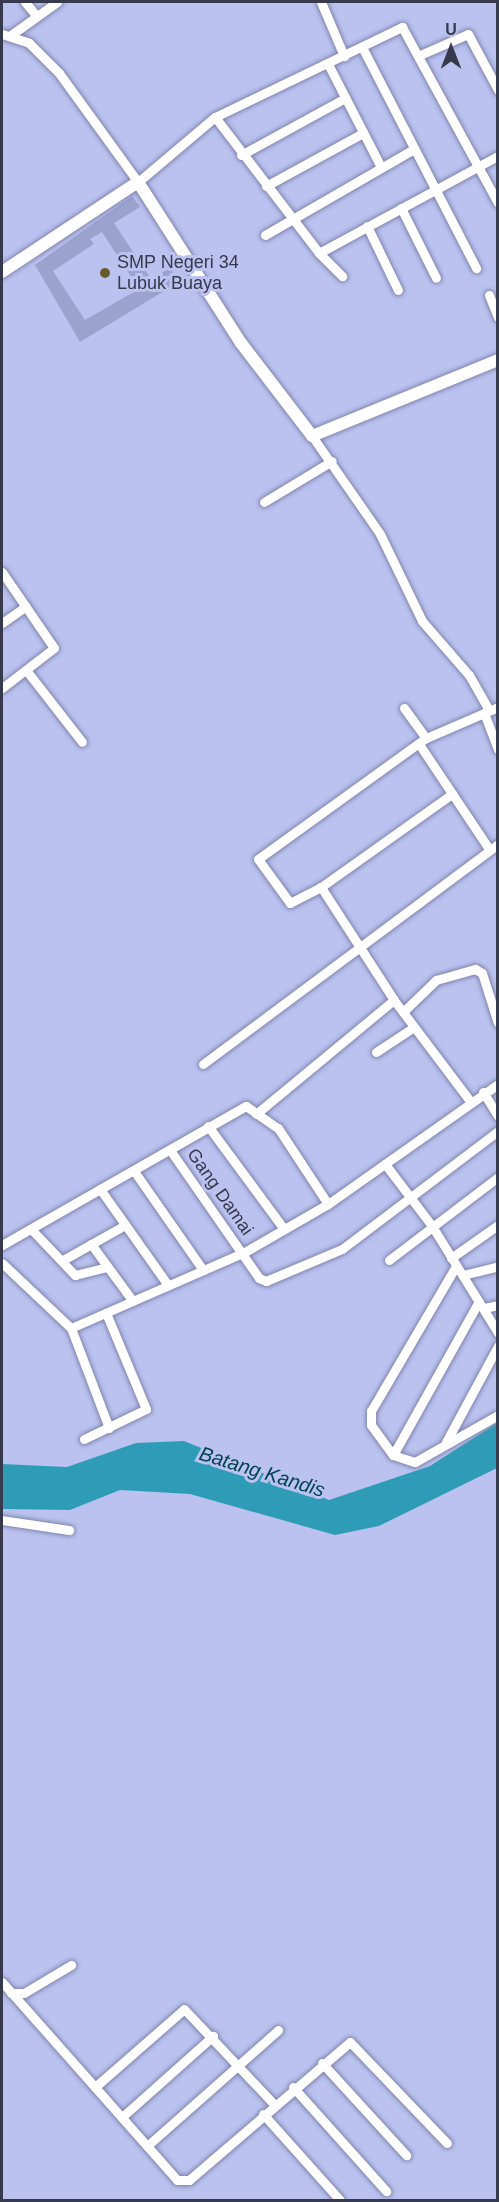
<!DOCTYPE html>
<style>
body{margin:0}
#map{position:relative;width:499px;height:2202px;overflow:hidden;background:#bbc2ef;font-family:Helvetica,sans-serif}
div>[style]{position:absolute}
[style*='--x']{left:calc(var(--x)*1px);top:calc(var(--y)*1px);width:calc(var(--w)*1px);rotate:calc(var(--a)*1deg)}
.water>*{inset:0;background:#2f9cb7}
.building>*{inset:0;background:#9ba2ce}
.roads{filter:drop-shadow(0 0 2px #7f85b0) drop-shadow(0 0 2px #7f85b0)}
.minor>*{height:9px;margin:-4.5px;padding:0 4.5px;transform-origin:4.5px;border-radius:4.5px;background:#fff}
.tertiary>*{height:12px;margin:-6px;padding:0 6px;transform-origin:6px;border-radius:6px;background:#fff}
.dots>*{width:16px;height:16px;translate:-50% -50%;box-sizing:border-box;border:3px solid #bbc2ef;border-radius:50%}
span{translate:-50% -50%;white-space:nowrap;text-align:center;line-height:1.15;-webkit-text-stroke:6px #bbc2ef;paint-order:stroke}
.poi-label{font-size:18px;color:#37394c}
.left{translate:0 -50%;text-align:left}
.street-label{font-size:18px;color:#37394c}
.water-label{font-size:20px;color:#004351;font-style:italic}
.frame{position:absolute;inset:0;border:3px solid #37394c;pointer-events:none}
.north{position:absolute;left:421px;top:18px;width:60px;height:60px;-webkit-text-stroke:4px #bbc2ef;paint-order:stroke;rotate:0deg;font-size:16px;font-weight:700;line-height:24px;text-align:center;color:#37394c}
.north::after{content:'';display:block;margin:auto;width:21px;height:27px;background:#37394c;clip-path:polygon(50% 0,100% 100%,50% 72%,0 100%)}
</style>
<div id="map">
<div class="water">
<i style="clip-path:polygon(497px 1423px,497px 1468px,379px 1526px,335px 1535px,190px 1494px,120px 1490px,70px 1510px,2px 1509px,2px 1464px,67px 1467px,136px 1443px,184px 1441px,329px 1500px,430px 1466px)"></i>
</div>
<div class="building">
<i style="clip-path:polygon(evenodd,132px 196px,140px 207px,114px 223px,151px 279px,170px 268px,179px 282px,80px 342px,35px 265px,132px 196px,102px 232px,139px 289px,85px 320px,53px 271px,94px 244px,90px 239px,102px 232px)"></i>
</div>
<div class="roads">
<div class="minor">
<i style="--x:25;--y:2;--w:17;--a:50"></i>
<i style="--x:321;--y:2;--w:59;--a:66.9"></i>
<i style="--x:2;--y:34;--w:28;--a:18"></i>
<i style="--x:29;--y:43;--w:42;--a:45"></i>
<i style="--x:59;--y:73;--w:135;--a:54.1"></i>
<i style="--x:138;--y:182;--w:101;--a:-40.2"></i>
<i style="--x:215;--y:117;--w:171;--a:52.6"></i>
<i style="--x:319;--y:253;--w:204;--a:-28.5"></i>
<i style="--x:11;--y:35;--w:57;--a:-35.7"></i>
<i style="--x:362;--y:47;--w:249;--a:62.7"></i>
<i style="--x:420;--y:55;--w:52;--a:-23.6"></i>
<i style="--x:468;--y:34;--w:64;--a:61.8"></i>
<i style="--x:328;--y:64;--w:116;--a:62.8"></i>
<i style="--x:215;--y:117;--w:208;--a:-25.7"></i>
<i style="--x:402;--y:27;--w:200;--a:61.4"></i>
<i style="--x:241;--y:155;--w:119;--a:-28.7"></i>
<i style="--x:266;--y:186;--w:111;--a:-28.7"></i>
<i style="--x:401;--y:208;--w:78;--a:63.4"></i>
<i style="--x:367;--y:226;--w:71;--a:64.2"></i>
<i style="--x:265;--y:235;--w:172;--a:-30"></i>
<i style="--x:319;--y:253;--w:33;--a:45"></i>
<i style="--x:489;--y:295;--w:24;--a:68"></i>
<i style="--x:312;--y:436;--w:119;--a:55.2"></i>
<i style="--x:380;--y:534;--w:97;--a:64.2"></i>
<i style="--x:422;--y:621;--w:72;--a:49"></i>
<i style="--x:469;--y:675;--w:40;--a:60.3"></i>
<i style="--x:264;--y:502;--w:79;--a:-31.1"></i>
<i style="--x:2;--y:572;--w:92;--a:55.6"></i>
<i style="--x:54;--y:648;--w:66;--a:142.4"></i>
<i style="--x:2;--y:623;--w:29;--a:-35"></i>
<i style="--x:26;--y:670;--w:91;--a:52.1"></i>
<i style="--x:404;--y:708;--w:37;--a:54"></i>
<i style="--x:484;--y:713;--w:39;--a:69"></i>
<i style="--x:419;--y:744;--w:126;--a:56.3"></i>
<i style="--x:321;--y:887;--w:161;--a:-35.4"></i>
<i style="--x:404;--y:1011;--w:45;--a:-44.1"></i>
<i style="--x:436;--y:980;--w:41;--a:-15.8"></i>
<i style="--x:475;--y:969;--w:8;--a:30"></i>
<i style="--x:482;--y:973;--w:52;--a:72.3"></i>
<i style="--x:376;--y:1052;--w:45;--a:-33.3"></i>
<i style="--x:203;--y:1064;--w:368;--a:-36.7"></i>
<i style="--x:483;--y:1092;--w:28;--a:58"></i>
<i style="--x:470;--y:1101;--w:126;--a:-127"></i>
<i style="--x:394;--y:1000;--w:135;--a:-122.9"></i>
<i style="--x:321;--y:887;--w:35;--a:153"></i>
<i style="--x:290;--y:903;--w:54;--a:-126"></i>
<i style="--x:258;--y:859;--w:207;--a:-35.8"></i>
<i style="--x:426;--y:738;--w:78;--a:-23.3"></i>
<i style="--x:256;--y:1114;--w:179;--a:-39.6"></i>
<i style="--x:208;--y:1126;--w:128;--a:53.6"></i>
<i style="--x:170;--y:1150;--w:156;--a:55.2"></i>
<i style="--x:259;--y:1278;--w:8;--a:23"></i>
<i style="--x:266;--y:1281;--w:82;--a:-22.8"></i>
<i style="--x:342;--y:1249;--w:196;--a:-37.1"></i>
<i style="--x:385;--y:1164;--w:78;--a:52.8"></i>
<i style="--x:432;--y:1226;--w:126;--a:58.3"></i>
<i style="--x:134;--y:1171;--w:121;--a:55.1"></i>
<i style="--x:100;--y:1189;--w:118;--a:54.7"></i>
<i style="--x:31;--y:1229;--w:64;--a:46.3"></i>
<i style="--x:75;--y:1275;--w:32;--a:-14"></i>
<i style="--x:91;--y:1244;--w:69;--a:53.8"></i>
<i style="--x:2;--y:1245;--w:281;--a:-29.7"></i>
<i style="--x:246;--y:1106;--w:39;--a:35"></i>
<i style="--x:278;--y:1128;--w:91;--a:56.7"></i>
<i style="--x:451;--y:1258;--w:57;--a:-35.1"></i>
<i style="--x:63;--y:1260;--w:71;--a:-29.4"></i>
<i style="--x:389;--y:1260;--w:137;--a:-37.3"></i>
<i style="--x:2;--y:1263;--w:95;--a:43.3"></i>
<i style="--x:71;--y:1328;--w:188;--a:-23.6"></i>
<i style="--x:243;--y:1253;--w:98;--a:-30"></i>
<i style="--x:328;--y:1204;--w:208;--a:-35.2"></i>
<i style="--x:456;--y:1266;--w:168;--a:120.4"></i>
<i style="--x:371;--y:1411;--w:14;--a:90"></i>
<i style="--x:371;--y:1425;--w:37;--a:54"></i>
<i style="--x:393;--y:1455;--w:23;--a:18"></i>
<i style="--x:415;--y:1462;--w:95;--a:-29.5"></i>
<i style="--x:463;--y:1275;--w:36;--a:-14"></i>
<i style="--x:484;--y:1308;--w:14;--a:-12"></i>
<i style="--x:71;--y:1328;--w:107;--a:69.2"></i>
<i style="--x:84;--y:1439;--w:69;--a:-25.8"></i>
<i style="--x:146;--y:1409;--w:104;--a:-112.6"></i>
<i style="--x:446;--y:1442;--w:109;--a:-61.6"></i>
<i style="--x:393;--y:1455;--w:176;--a:-60.8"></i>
<i style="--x:2;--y:1520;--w:68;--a:8.5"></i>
<i style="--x:2;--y:1982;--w:264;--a:48.5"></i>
<i style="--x:177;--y:2180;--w:12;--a:0"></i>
<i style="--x:189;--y:2180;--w:212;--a:-40.6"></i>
<i style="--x:350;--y:2042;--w:140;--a:46.2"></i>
<i style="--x:11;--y:1993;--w:13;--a:0"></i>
<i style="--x:24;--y:1993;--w:55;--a:-30.8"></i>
<i style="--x:322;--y:2063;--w:125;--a:47.6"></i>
<i style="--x:95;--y:2087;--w:118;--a:-41.2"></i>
<i style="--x:184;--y:2009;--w:129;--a:46.6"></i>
<i style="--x:293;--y:2087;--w:140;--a:48.2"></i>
<i style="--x:263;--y:2114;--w:115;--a:48.2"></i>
<i style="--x:122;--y:2117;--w:122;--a:-41.7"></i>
<i style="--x:147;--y:2146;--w:175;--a:-41.5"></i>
</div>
<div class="tertiary">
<i style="--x:2;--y:272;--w:163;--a:-33.5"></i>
<i style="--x:138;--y:182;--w:191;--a:57.4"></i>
<i style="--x:241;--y:343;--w:117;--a:52.6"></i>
<i style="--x:312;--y:436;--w:201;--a:-22.2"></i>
</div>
</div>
<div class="dots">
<i style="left:105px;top:273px;background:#675c29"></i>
</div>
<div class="poi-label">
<span class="left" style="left:117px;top:273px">SMP Negeri 34<br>Lubuk Buaya</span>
</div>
<div class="street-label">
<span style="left:220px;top:1192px;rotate:55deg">Gang Damai</span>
</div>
<div class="water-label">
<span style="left:262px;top:1472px;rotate:17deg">Batang Kandis</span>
</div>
<div class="frame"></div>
<div class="north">U</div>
</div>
